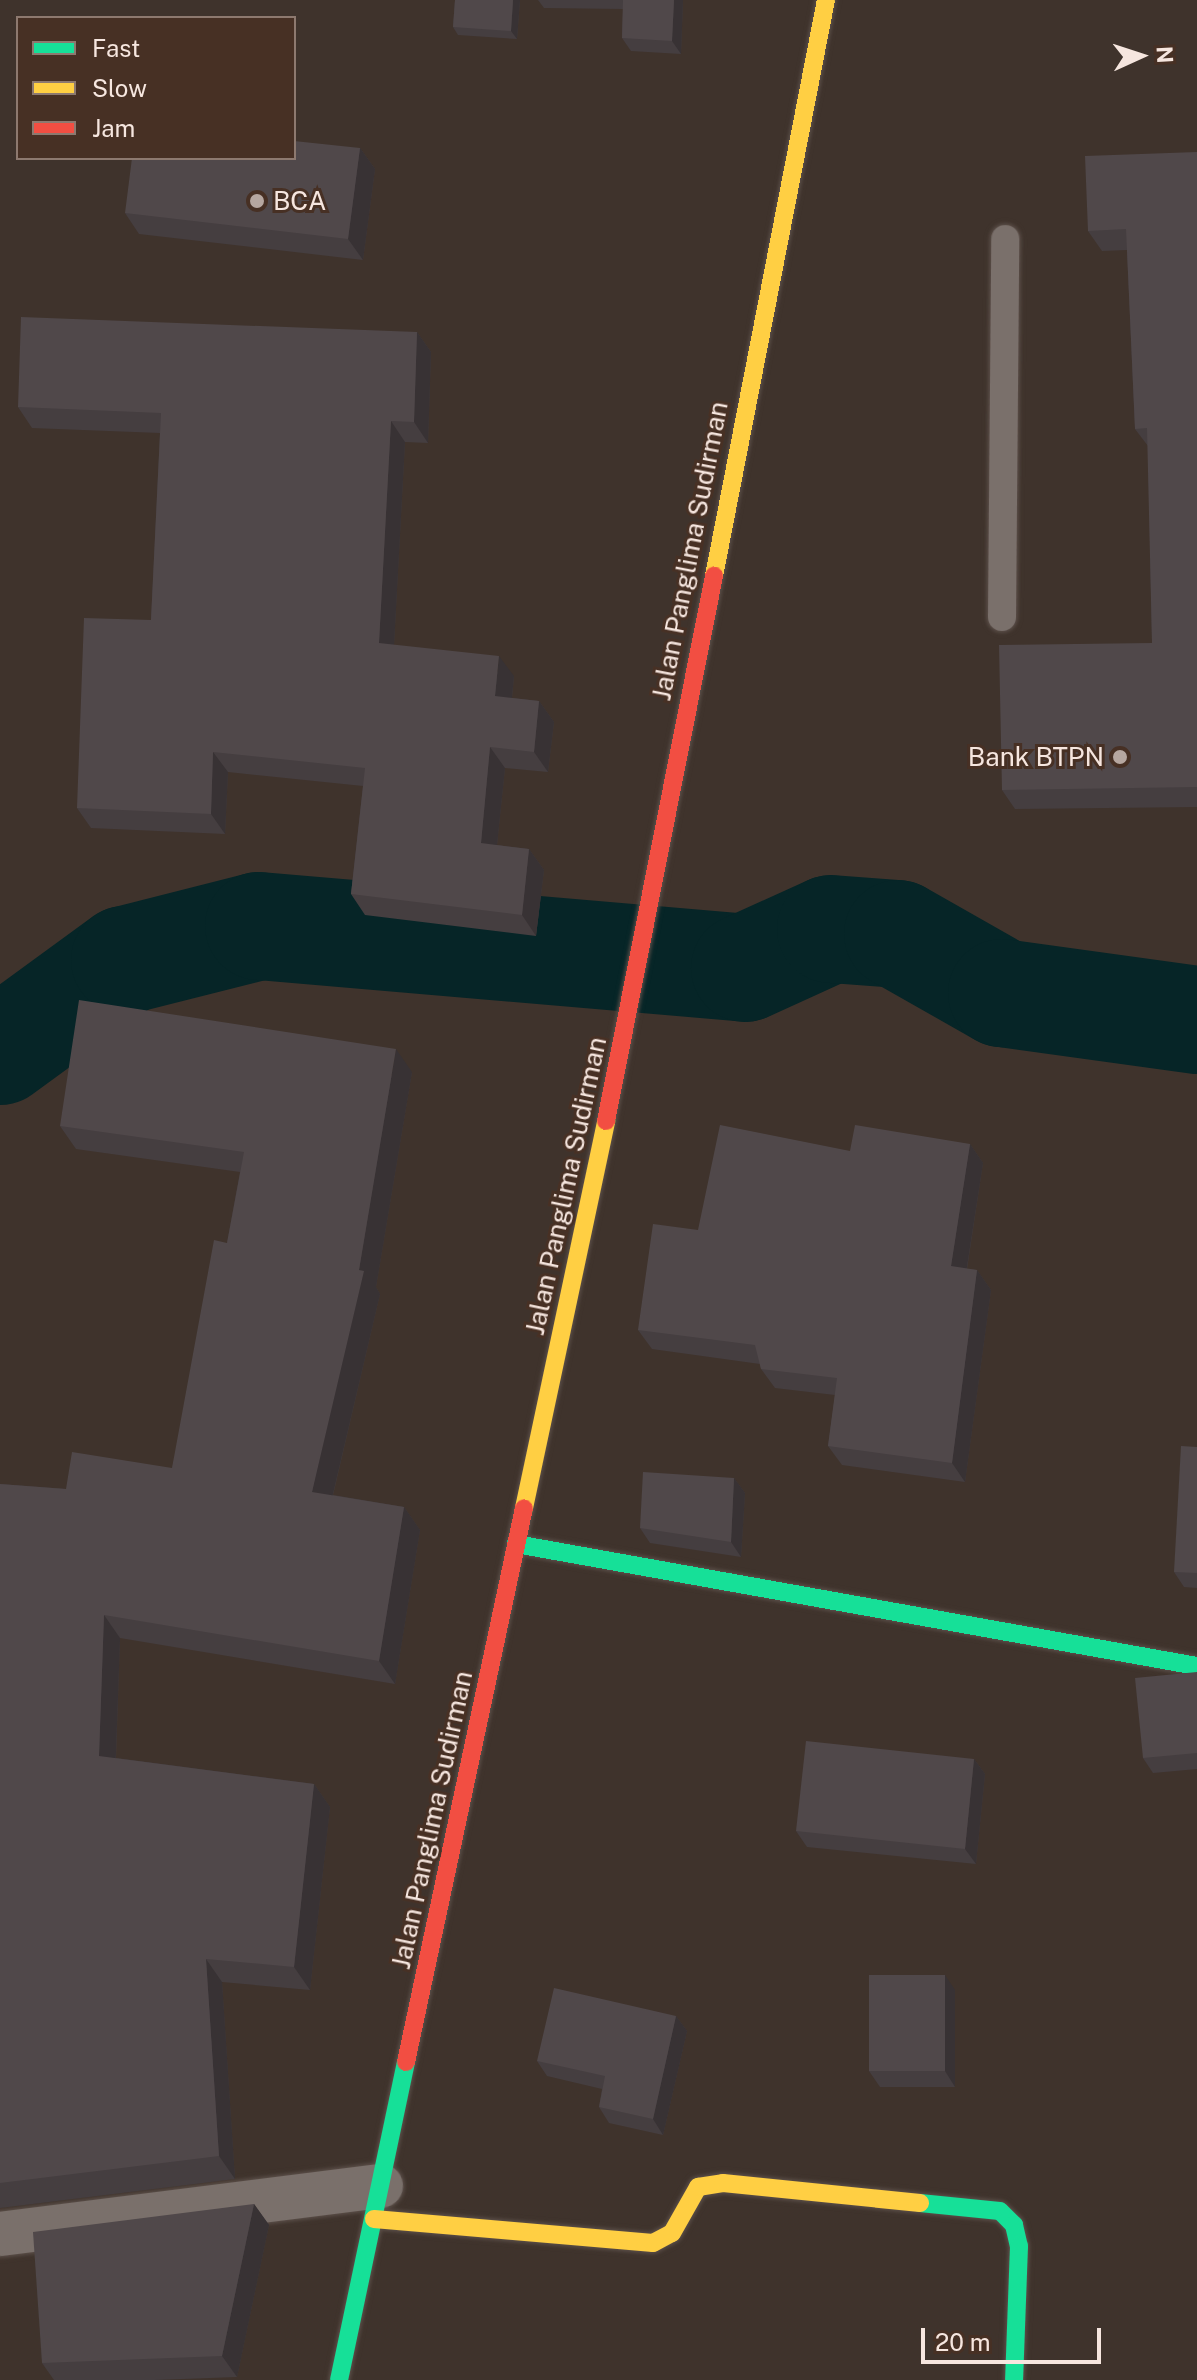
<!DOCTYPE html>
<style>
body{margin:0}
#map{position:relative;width:1197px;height:2380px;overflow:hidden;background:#3f332c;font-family:"Public Sans",sans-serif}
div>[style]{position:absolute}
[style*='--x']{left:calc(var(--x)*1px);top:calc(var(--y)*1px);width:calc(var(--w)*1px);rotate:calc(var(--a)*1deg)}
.river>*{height:108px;margin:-54px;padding:0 54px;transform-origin:54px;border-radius:54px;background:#062527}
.roads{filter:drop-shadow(0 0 2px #5c504a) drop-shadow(0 0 2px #5c504a)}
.lane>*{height:28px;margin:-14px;padding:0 14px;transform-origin:14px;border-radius:14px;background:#7a706b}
.street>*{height:44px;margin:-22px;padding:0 22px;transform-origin:22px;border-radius:22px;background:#7a706b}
.fast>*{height:18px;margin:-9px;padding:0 9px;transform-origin:9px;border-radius:9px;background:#16e098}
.slow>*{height:18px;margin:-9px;padding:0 9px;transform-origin:9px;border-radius:9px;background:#ffcf43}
.jam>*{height:18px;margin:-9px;padding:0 9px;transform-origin:9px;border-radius:9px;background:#f24e42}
.wall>*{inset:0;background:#453e40}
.shaded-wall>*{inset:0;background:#383234}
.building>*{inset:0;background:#50484a}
.dots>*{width:22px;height:22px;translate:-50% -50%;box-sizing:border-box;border:4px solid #473024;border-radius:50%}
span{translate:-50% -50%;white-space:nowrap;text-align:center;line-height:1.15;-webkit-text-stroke:6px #473024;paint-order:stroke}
.poi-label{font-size:26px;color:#f6e6df}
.left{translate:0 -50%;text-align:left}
.right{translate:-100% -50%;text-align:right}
.street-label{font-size:26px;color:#f6e6df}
.legend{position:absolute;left:16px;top:16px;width:280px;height:144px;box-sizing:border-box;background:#473024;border:2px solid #8d796f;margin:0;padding:10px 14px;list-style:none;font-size:24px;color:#f6e6df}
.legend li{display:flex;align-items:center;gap:16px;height:40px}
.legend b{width:40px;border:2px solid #8d796f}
.north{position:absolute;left:1101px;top:16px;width:80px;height:80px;-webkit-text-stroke:6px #473024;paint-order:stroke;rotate:87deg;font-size:22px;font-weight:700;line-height:32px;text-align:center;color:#f6e6df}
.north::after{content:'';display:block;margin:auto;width:28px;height:36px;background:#f6e6df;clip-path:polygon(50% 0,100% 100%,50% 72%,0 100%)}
.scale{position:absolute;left:921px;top:2328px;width:180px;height:36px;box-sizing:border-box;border:4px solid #f6e6df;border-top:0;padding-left:10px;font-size:24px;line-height:28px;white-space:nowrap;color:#f6e6df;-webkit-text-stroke:6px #473024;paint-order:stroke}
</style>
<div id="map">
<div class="river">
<i style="--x:0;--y:1051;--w:155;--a:-36.1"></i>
<i style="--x:125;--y:960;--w:138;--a:-14.2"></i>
<i style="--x:259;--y:926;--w:488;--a:4.9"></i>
<i style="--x:745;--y:968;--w:94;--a:-24.4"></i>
<i style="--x:831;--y:929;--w:67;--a:4.3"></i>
<i style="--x:898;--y:934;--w:120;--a:29.6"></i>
<i style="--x:1002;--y:993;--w:197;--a:7.9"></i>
</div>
<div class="roads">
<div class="lane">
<i style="--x:1002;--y:617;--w:378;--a:-89.5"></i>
</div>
<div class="street">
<i style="--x:0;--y:2234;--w:384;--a:-7.2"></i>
</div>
<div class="fast">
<i style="--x:516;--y:1544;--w:692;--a:10.16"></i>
<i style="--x:920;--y:2203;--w:80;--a:5.7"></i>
<i style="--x:1000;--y:2211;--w:20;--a:45"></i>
<i style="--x:1014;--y:2225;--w:22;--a:77"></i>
<i style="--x:1019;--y:2246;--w:134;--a:92.1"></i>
<i style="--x:339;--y:2380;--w:325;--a:-78.1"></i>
</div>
<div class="slow">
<i style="--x:714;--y:576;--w:587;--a:-79"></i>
<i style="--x:524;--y:1508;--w:396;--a:-78"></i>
<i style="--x:374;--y:2219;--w:280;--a:4.9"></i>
<i style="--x:653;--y:2243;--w:21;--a:-28"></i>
<i style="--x:672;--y:2233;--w:53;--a:-60.5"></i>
<i style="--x:698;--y:2187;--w:25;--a:-9"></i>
<i style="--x:723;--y:2183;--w:198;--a:5.8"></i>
</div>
<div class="jam">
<i style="--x:606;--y:1121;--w:556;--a:-78.79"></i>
<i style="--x:406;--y:2062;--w:566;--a:-77.98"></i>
</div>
</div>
<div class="wall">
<i style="clip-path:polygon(455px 0,520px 0,517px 39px,458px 35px,453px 27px)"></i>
<i style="clip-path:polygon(538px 0,683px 0,681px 54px,631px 51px,622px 38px,623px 9px,544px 8px)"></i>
<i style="clip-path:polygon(360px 148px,375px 169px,363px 260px,139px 234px,125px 213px)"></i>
<i style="clip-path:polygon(1197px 152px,1197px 807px,1015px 809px,1002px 790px,1152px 643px,1148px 446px,1135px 429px,1127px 250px,1102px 251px,1088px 231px)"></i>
<i style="clip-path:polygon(417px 332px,431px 352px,428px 443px,405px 442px,394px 645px,514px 676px,512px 698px,539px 701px,554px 722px,548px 772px,505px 768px,497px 845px,529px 849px,544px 870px,536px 936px,365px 915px,351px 894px,363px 786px,228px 772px,225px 834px,91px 828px,77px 808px,151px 620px,160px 433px,32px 428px,18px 407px)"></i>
<i style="clip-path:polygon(412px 1072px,376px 1287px,380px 1294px,333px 1495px,404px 1507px,420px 1530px,395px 1684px,120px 1638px,116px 1758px,314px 1784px,330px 1807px,310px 1990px,222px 1982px,235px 2179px,0 2208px,0 1484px,66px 1489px,172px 1468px,227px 1243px,240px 1172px,76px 1149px,60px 1126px)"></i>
<i style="clip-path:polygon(970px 1144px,983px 1163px,967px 1269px,977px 1270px,991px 1290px,965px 1482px,842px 1465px,828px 1446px,835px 1395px,775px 1388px,761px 1369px,760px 1364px,652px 1349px,638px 1330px,698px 1230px,850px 1151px)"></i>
<i style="clip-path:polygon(1197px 1447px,1197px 1588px,1184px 1587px,1174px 1572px)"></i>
<i style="clip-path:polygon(734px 1478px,745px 1493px,741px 1557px,650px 1543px,640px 1528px)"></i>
<i style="clip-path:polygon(1197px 1672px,1197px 1769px,1153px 1773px,1143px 1758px)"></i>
<i style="clip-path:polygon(974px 1759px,985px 1774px,976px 1864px,807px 1847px,796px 1831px)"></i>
<i style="clip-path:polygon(955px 1990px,955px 2087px,880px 2087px,869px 2071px)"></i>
<i style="clip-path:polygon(676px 2016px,687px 2031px,663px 2135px,609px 2123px,599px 2107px,602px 2089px,547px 2076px,537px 2061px)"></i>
<i style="clip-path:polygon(254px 2204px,269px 2225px,237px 2377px,155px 2380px,54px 2380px,42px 2363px)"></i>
</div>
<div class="shaded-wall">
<i style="clip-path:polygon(513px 0,520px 0,517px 39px,511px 31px)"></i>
<i style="clip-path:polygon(674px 0,683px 0,681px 54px,672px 41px)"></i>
<i style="clip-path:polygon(360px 148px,375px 169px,363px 260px,348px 239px)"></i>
<i style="clip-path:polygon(417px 332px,431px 352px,428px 443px,414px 422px)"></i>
<i style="clip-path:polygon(391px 421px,405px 442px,393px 664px,379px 643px)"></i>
<i style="clip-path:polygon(499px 656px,514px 676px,510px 717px,495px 696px)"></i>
<i style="clip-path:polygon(539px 701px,554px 722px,548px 772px,534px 752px)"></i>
<i style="clip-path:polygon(490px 747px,505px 768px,495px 864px,481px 843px)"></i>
<i style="clip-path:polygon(213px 752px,228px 772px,225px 834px,211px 814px)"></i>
<i style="clip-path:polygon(529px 849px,544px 870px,536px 936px,522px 915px)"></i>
<i style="clip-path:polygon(396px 1049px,412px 1072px,376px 1287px,380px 1294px,328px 1515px,312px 1492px,359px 1270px)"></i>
<i style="clip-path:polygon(970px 1144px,983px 1163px,964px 1286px,951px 1266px)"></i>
<i style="clip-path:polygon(977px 1270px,991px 1290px,965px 1482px,952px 1463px)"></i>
<i style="clip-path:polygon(734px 1478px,745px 1493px,741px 1557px,731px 1542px)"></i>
<i style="clip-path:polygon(404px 1507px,420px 1530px,395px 1684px,379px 1661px)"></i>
<i style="clip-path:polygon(104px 1615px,120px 1638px,115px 1779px,99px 1756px)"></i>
<i style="clip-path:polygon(974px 1759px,985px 1774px,976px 1864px,965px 1849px)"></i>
<i style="clip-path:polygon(314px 1784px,330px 1807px,310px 1990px,294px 1967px)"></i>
<i style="clip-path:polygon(206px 1959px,222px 1982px,235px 2179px,219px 2156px)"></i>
<i style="clip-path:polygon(945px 1975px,955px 1990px,955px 2087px,945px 2071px)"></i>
<i style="clip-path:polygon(676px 2016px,687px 2031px,663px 2135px,653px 2119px)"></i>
<i style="clip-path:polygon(254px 2204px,269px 2225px,237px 2377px,222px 2356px)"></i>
</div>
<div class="building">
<i style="clip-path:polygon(455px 0,513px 0,511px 31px,453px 27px)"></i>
<i style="clip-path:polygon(623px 0,674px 0,672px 41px,622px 38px)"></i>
<i style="clip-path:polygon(294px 141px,360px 148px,348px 239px,125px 213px,132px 158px,294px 158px)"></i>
<i style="clip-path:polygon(1197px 152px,1197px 787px,1002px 790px,999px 645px,1152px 643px,1147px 428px,1135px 429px,1126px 229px,1088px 231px,1085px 156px)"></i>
<i style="clip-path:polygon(21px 317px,417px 332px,414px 422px,391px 421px,379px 643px,499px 656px,495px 696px,539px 701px,534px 752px,490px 747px,481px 843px,529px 849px,522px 915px,351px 894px,365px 768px,213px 752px,211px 814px,77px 808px,84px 618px,151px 620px,161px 413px,18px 407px)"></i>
<i style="clip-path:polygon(79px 1000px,396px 1049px,359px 1270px,364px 1271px,312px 1492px,404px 1507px,379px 1661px,104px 1615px,99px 1756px,314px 1784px,294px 1967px,206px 1959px,219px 2156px,0 2183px,0 1484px,66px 1489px,72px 1452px,172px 1468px,214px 1240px,227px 1243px,244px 1152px,60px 1126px)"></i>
<i style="clip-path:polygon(720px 1125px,850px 1151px,855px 1125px,970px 1144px,951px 1266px,977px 1270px,952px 1463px,828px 1446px,837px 1378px,761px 1369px,755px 1345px,638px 1330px,653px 1224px,698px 1230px)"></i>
<i style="clip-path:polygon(1181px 1446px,1197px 1447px,1197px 1573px,1174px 1572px)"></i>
<i style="clip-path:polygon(643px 1472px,734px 1478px,731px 1542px,640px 1528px)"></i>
<i style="clip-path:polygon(1197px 1672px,1197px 1753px,1143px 1758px,1135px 1678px)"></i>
<i style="clip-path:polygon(806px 1741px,974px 1759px,965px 1849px,796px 1831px)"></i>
<i style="clip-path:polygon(869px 1975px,945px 1975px,945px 2071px,869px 2071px)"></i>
<i style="clip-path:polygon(554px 1988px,676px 2016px,653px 2119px,599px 2107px,605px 2076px,537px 2061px)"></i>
<i style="clip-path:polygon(254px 2204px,222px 2356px,42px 2363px,33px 2232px)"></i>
</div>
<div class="dots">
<i style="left:257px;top:201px;background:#b6a7a0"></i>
<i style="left:1120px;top:757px;background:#b6a7a0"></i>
</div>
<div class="poi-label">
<span class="left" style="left:273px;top:201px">BCA</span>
<span class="right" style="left:1104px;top:757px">Bank BTPN</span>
</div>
<div class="street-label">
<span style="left:690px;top:551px;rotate:-79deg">Jalan Panglima Sudirman</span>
<span style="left:566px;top:1186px;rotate:-78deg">Jalan Panglima Sudirman</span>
<span style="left:432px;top:1820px;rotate:-78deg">Jalan Panglima Sudirman</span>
</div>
<ul class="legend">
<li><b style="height:10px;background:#16e098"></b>Fast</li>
<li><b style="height:10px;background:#ffcf43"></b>Slow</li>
<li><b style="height:10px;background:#f24e42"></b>Jam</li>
</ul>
<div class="north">N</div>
<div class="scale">20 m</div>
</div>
